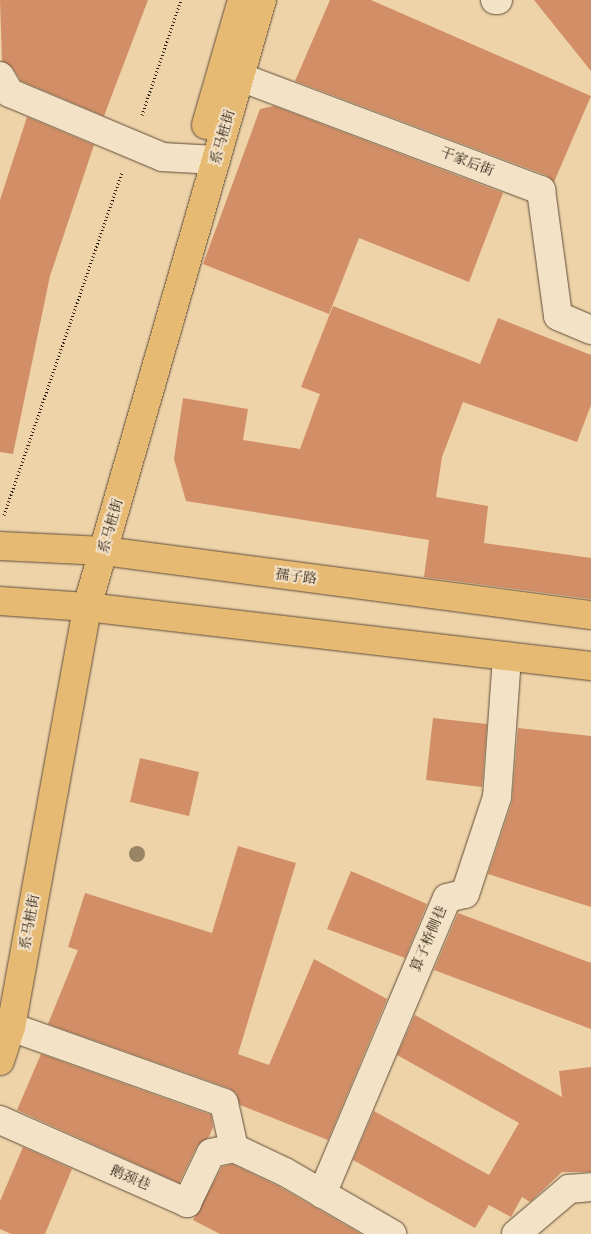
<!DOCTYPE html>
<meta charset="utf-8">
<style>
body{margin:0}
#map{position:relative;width:591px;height:1234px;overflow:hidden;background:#eed3a9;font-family:Alegreya,"Noto Serif SC",serif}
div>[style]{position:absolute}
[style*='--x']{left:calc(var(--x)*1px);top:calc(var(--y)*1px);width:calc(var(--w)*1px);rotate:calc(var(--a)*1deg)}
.building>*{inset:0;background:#d28e67}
.path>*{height:3px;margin-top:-1.5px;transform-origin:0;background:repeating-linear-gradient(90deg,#2f2013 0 1px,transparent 0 3.5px)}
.roads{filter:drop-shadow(0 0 1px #5f4d38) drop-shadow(0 0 1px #5f4d38)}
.minor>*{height:28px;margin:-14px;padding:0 14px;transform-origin:14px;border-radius:14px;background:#f4e2c7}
.major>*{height:28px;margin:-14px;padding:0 14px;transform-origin:14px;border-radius:14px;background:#e7ba74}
.trees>*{width:16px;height:16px;margin:-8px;border-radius:50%;background:#998566}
span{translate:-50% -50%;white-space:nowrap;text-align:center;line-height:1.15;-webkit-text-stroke:4px #f4e2c7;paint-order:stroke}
.street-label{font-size:14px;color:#2f2013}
</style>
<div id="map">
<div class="building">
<i style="clip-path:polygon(0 0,148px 0,104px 116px,21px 81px,13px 68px,2px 61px)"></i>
<i style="clip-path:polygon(330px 0,371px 0,591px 96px,554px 182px,546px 175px,295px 81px)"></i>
<i style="clip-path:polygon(534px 0,591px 0,591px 71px)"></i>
<i style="clip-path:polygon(274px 106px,503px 193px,469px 282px,359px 238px,329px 314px,203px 264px,260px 109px)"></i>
<i style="clip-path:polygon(27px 117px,94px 145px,50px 276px,13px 454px,0 452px,0 200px)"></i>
<i style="clip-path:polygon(333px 306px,480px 364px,498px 318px,591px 355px,591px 405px,577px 442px,463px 402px,442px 457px,436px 497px,488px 506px,484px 543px,591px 558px,591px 599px,424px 577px,429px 540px,186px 501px,174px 459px,183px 398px,248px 409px,243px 440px,300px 449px,320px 394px,301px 387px)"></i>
<i style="clip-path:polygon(433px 718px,487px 724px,482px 787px,426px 780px)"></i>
<i style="clip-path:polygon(518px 728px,591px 736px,591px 907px,488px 874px,512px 802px)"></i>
<i style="clip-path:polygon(140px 758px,199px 772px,189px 816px,130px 802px)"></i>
<i style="clip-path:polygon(238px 846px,296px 863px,238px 1054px,269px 1065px,314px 959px,387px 999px,328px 1140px,240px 1105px,236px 1093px,229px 1088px,48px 1024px,78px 950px,68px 947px,85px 893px,212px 933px)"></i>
<i style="clip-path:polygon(351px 871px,427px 904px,405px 958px,327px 929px)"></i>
<i style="clip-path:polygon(458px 913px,591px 963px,591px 1029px,434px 970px)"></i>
<i style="clip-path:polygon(415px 1015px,562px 1097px,559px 1071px,591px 1067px,591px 1172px,562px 1172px,530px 1202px,522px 1197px,511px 1217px,489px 1205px,475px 1228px,353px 1160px,374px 1111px,489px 1175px,519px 1123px,397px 1055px)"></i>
<i style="clip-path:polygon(41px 1054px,211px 1115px,213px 1127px,209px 1137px,197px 1146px,179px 1183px,17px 1110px)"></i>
<i style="clip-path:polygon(23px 1147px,72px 1169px,45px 1234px,11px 1234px,0 1229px,0 1201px)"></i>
<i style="clip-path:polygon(232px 1164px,278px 1186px,361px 1234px,220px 1234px,193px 1220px,222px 1167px)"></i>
</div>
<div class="path">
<i style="--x:142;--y:115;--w:121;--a:-71.3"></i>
<i style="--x:4;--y:515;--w:362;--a:-71"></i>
</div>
<div class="roads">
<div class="minor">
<i style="--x:495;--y:0;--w:3;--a:0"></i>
<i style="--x:0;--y:76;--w:20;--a:60"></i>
<i style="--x:10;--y:93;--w:165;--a:22.8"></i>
<i style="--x:162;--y:157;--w:54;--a:3.2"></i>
<i style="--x:240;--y:77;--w:322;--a:20.6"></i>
<i style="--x:541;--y:190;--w:127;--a:82.3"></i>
<i style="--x:558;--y:316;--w:36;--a:23"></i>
<i style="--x:11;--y:1027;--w:226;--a:19.6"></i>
<i style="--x:224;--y:1103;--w:46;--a:77.5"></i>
<i style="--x:234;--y:1148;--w:56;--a:25.2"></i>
<i style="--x:285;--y:1172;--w:124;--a:30.1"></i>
<i style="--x:0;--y:1120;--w:205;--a:23.9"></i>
<i style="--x:187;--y:1203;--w:55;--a:-64.4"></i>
<i style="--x:211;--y:1153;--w:24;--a:-12"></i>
<i style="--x:322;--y:1194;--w:321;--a:-67.1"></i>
<i style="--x:447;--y:898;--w:18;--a:-13"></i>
<i style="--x:465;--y:894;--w:102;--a:-71.7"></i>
<i style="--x:497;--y:797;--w:141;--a:-85.9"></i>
<i style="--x:516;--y:1234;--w:70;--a:-40.3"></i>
<i style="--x:569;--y:1189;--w:22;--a:-5"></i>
</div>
<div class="major">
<i style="--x:206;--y:125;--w:130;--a:-73.9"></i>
<i style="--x:0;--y:546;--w:104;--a:2.8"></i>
<i style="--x:104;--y:551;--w:491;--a:7.5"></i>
<i style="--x:0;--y:601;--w:87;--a:3.9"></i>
<i style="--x:87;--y:607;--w:507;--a:6.68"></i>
<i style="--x:0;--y:1061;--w:36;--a:-72"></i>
<i style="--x:11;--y:1027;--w:427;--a:-79.7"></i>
<i style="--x:87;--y:607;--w:632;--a:-73.92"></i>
</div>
</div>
<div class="trees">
<i style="left:137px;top:854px"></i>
</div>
<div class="street-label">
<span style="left:223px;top:137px;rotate:-74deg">系马桩街</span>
<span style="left:467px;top:162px;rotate:21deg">干家后街</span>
<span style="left:111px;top:526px;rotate:-74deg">系马桩街</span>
<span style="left:296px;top:577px;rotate:7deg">孺子路</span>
<span style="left:30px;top:922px;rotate:-80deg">系马桩街</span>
<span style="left:429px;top:939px;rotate:-67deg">算子桥侧巷</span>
<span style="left:130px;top:1178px;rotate:23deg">鹅颈巷</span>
</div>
</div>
